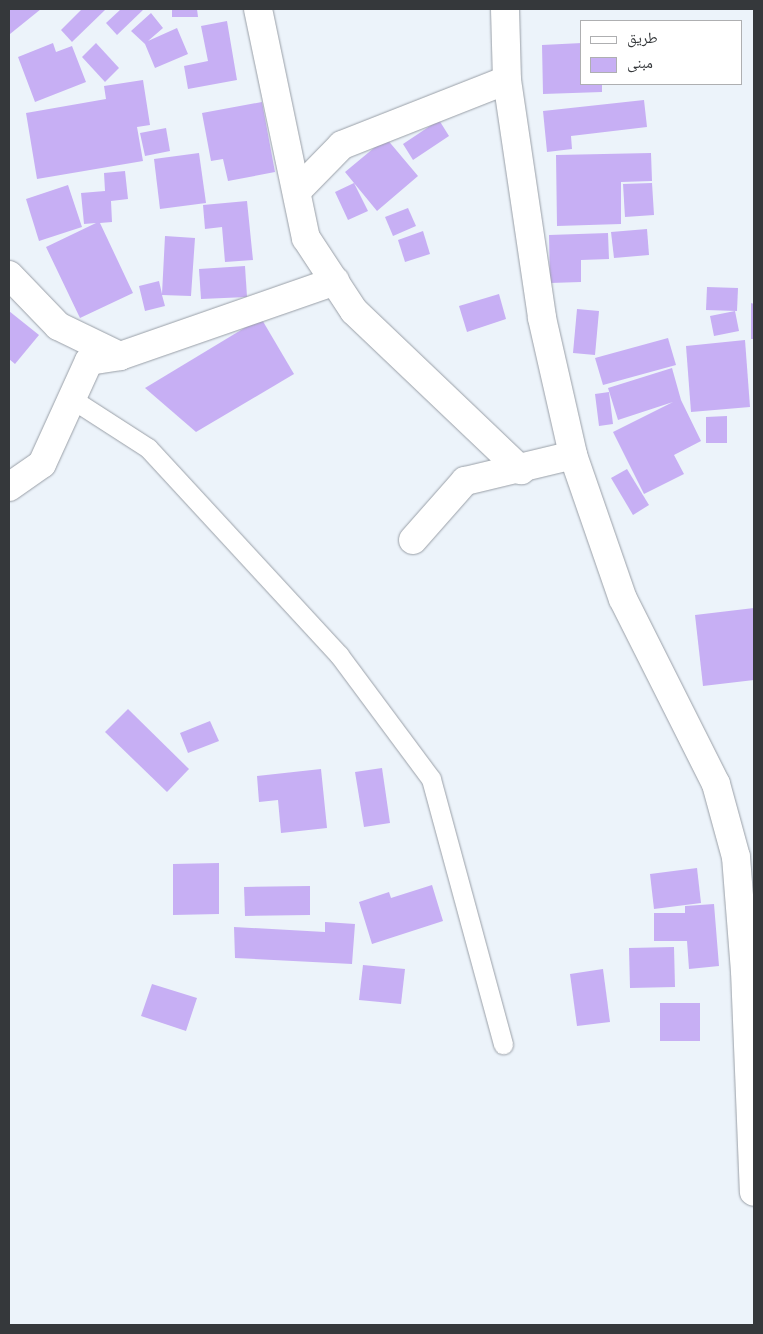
<!DOCTYPE html>
<meta charset="utf-8">
<style>
body{margin:0}
#map{position:relative;width:763px;height:1334px;overflow:hidden;background:#ecf3fa;font-family:Signika,"Noto Naskh Arabic",sans-serif}
div>[style]{position:absolute}
[style*='--x']{left:calc(var(--x)*1px);top:calc(var(--y)*1px);width:calc(var(--w)*1px);rotate:calc(var(--a)*1deg)}
.building>*{inset:0;background:#c7aff4}
.roads{filter:drop-shadow(0 0 1px #999fa7) drop-shadow(0 0 1px #999fa7)}
.service>*{height:19px;margin:-9.5px;padding:0 9.5px;transform-origin:9.5px;border-radius:9.5px;background:#fff}
.minor>*{height:28px;margin:-14px;padding:0 14px;transform-origin:14px;border-radius:14px;background:#fff}
span{translate:-50% -50%;white-space:nowrap;text-align:center;line-height:1.15;-webkit-text-stroke:4px #fff;paint-order:stroke}
.frame{position:absolute;inset:0;border:10px solid #35383b;pointer-events:none}
.legend{position:absolute;left:580px;top:20px;width:162px;height:65px;box-sizing:border-box;background:#fff;border:1px solid #aeafb1;margin:0;padding:6px 9px;list-style:none;font-size:15px;color:#35383b}
.legend li{display:flex;align-items:center;gap:10px;height:25px}
.legend b{width:25px;border:1px solid #aeafb1}
</style>
<div id="map">
<div class="building">
<i style="clip-path:polygon(9px 9px,41px 9px,10px 34px)"></i>
<i style="clip-path:polygon(82px 9px,106px 9px,72px 42px,61px 30px)"></i>
<i style="clip-path:polygon(121px 9px,144px 9px,117px 35px,106px 23px)"></i>
<i style="clip-path:polygon(172px 9px,197px 9px,198px 17px,172px 17px)"></i>
<i style="clip-path:polygon(151px 13px,163px 28px,148px 41px,177px 28px,188px 54px,155px 68px,145px 44px,131px 31px)"></i>
<i style="clip-path:polygon(227px 21px,237px 80px,188px 89px,184px 66px,208px 61px,201px 26px)"></i>
<i style="clip-path:polygon(53px 43px,56px 52px,72px 46px,86px 82px,35px 102px,18px 57px)"></i>
<i style="clip-path:polygon(96px 43px,119px 68px,105px 82px,82px 57px)"></i>
<i style="clip-path:polygon(582px 43px,582px 84px,602px 84px,602px 92px,543px 94px,542px 45px)"></i>
<i style="clip-path:polygon(143px 80px,150px 125px,137px 127px,143px 161px,37px 179px,26px 113px,106px 99px,104px 86px)"></i>
<i style="clip-path:polygon(644px 100px,647px 127px,571px 136px,572px 149px,547px 152px,543px 111px)"></i>
<i style="clip-path:polygon(262px 102px,275px 172px,228px 181px,223px 159px,211px 161px,202px 113px)"></i>
<i style="clip-path:polygon(439px 120px,449px 136px,413px 160px,403px 144px)"></i>
<i style="clip-path:polygon(166px 128px,170px 151px,145px 156px,140px 133px)"></i>
<i style="clip-path:polygon(386px 138px,418px 176px,377px 211px,354px 183px,368px 211px,348px 220px,335px 192px,354px 183px,345px 172px)"></i>
<i style="clip-path:polygon(199px 153px,206px 203px,160px 209px,154px 159px)"></i>
<i style="clip-path:polygon(651px 153px,652px 181px,621px 182px,621px 224px,557px 226px,556px 155px)"></i>
<i style="clip-path:polygon(125px 171px,128px 199px,111px 201px,112px 222px,100px 223px,133px 293px,80px 318px,46px 247px,96px 223px,84px 224px,81px 193px,105px 191px,104px 173px)"></i>
<i style="clip-path:polygon(652px 183px,654px 215px,625px 217px,623px 184px)"></i>
<i style="clip-path:polygon(68px 185px,82px 227px,39px 241px,26px 199px)"></i>
<i style="clip-path:polygon(247px 201px,253px 260px,225px 262px,222px 227px,205px 229px,203px 205px)"></i>
<i style="clip-path:polygon(408px 208px,416px 226px,393px 236px,385px 217px)"></i>
<i style="clip-path:polygon(647px 229px,649px 255px,614px 258px,611px 232px)"></i>
<i style="clip-path:polygon(423px 231px,430px 254px,405px 262px,398px 240px)"></i>
<i style="clip-path:polygon(608px 233px,609px 259px,581px 260px,581px 282px,550px 283px,549px 235px)"></i>
<i style="clip-path:polygon(165px 236px,195px 238px,191px 296px,162px 295px,165px 306px,145px 311px,139px 286px,159px 281px,162px 294px)"></i>
<i style="clip-path:polygon(245px 266px,247px 297px,201px 299px,199px 269px)"></i>
<i style="clip-path:polygon(707px 287px,738px 288px,737px 311px,706px 310px)"></i>
<i style="clip-path:polygon(499px 294px,506px 319px,467px 332px,459px 306px)"></i>
<i style="clip-path:polygon(751px 303px,754px 304px,754px 339px,751px 339px)"></i>
<i style="clip-path:polygon(577px 309px,599px 311px,595px 355px,573px 353px)"></i>
<i style="clip-path:polygon(9px 311px,39px 335px,15px 364px,9px 359px)"></i>
<i style="clip-path:polygon(735px 311px,739px 331px,714px 336px,710px 316px)"></i>
<i style="clip-path:polygon(261px 318px,294px 374px,196px 432px,145px 388px)"></i>
<i style="clip-path:polygon(668px 338px,676px 365px,603px 385px,595px 358px)"></i>
<i style="clip-path:polygon(745px 340px,750px 407px,691px 412px,686px 346px)"></i>
<i style="clip-path:polygon(672px 368px,681px 400px,701px 441px,674px 455px,684px 474px,644px 494px,613px 432px,673px 402px,618px 420px,608px 388px)"></i>
<i style="clip-path:polygon(609px 392px,613px 424px,599px 426px,595px 394px)"></i>
<i style="clip-path:polygon(727px 416px,727px 443px,706px 443px,706px 417px)"></i>
<i style="clip-path:polygon(627px 469px,649px 505px,633px 515px,611px 478px)"></i>
<i style="clip-path:polygon(754px 608px,754px 680px,703px 686px,695px 615px)"></i>
<i style="clip-path:polygon(128px 709px,189px 769px,167px 792px,105px 732px)"></i>
<i style="clip-path:polygon(210px 721px,219px 741px,188px 753px,180px 733px)"></i>
<i style="clip-path:polygon(382px 768px,390px 823px,364px 827px,355px 772px)"></i>
<i style="clip-path:polygon(321px 769px,327px 828px,281px 833px,278px 800px,259px 802px,257px 776px)"></i>
<i style="clip-path:polygon(219px 863px,219px 914px,173px 915px,173px 864px)"></i>
<i style="clip-path:polygon(697px 868px,701px 903px,654px 909px,650px 874px)"></i>
<i style="clip-path:polygon(432px 885px,443px 921px,372px 944px,359px 902px,389px 892px,391px 898px)"></i>
<i style="clip-path:polygon(310px 886px,310px 915px,245px 916px,244px 887px)"></i>
<i style="clip-path:polygon(714px 904px,719px 966px,689px 969px,687px 941px,654px 941px,654px 913px,685px 913px,685px 906px)"></i>
<i style="clip-path:polygon(325px 922px,355px 924px,352px 964px,235px 958px,234px 927px,325px 932px)"></i>
<i style="clip-path:polygon(674px 947px,675px 987px,630px 988px,629px 948px)"></i>
<i style="clip-path:polygon(363px 965px,405px 969px,401px 1004px,359px 1000px)"></i>
<i style="clip-path:polygon(603px 969px,610px 1022px,577px 1026px,570px 974px)"></i>
<i style="clip-path:polygon(152px 984px,197px 998px,186px 1031px,141px 1016px)"></i>
<i style="clip-path:polygon(660px 1003px,700px 1003px,700px 1041px,660px 1041px)"></i>
</div>
<div class="roads">
<div class="service">
<i style="--x:72;--y:399;--w:90;--a:32.8"></i>
<i style="--x:148;--y:448;--w:282;--a:47.3"></i>
<i style="--x:339;--y:655;--w:154;--a:53.4"></i>
<i style="--x:431;--y:779;--w:275;--a:74.8"></i>
</div>
<div class="minor">
<i style="--x:258;--y:9;--w:234;--a:78.2"></i>
<i style="--x:306;--y:238;--w:87;--a:56.7"></i>
<i style="--x:354;--y:311;--w:231;--a:43.6"></i>
<i style="--x:505;--y:9;--w:71;--a:88.4"></i>
<i style="--x:507;--y:80;--w:241;--a:81.6"></i>
<i style="--x:542;--y:318;--w:140;--a:77.2"></i>
<i style="--x:573;--y:455;--w:152;--a:70.9"></i>
<i style="--x:623;--y:599;--w:207;--a:63.3"></i>
<i style="--x:716;--y:784;--w:76;--a:74.7"></i>
<i style="--x:736;--y:857;--w:114;--a:85.5"></i>
<i style="--x:745;--y:971;--w:221;--a:87.7"></i>
<i style="--x:297;--y:191;--w:64;--a:-45.6"></i>
<i style="--x:342;--y:145;--w:177;--a:-21.5"></i>
<i style="--x:9;--y:275;--w:71;--a:46.1"></i>
<i style="--x:58;--y:326;--w:69;--a:25.8"></i>
<i style="--x:9;--y:487;--w:40;--a:-34.9"></i>
<i style="--x:42;--y:464;--w:113;--a:-65.5"></i>
<i style="--x:89;--y:361;--w:31;--a:-9"></i>
<i style="--x:120;--y:356;--w:228;--a:-19.2"></i>
<i style="--x:413;--y:540;--w:79;--a:-48.6"></i>
<i style="--x:465;--y:481;--w:111;--a:-13.5"></i>
</div>
</div>
<div class="frame"></div>
<ul class="legend">
<li><b style="height:6px;background:#fff"></b>طريق</li>
<li><b style="height:14px;background:#c7aff4"></b>مبنى</li>
</ul>
</div>
